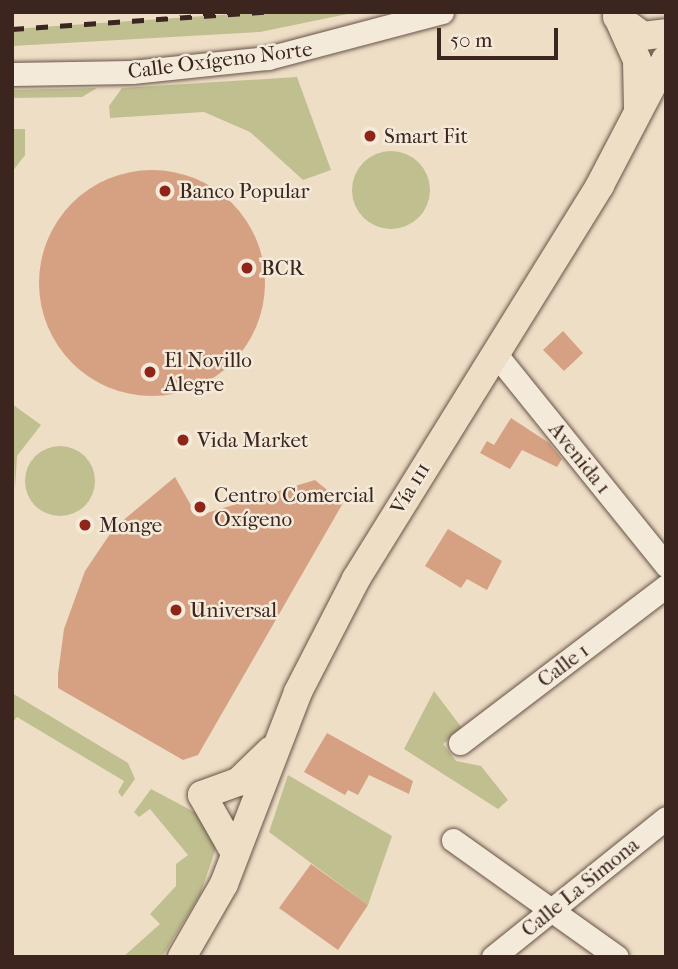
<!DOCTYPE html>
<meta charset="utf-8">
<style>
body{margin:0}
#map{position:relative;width:678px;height:969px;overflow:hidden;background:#eedec6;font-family:"IM FELL French Canon",serif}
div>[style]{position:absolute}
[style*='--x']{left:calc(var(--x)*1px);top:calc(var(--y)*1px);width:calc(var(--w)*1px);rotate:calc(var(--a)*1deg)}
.green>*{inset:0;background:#c0bf90}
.round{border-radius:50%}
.building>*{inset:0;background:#d6a083}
.roads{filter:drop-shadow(0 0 2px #685348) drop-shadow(0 0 2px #685348)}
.minor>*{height:23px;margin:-11.5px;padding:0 11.5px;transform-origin:11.5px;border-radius:11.5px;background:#f4eada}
.major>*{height:28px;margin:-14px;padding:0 14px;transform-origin:14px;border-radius:14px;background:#eedec6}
.rail>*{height:5px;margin-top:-2.5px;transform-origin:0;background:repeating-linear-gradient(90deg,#3b251e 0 12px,transparent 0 24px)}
.dots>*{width:19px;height:19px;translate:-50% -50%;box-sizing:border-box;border:4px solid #f4eada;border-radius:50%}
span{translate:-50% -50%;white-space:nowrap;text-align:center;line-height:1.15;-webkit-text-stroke:5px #f4eada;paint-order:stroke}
.street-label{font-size:21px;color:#3b251e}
.poi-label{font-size:21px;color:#3b251e}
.left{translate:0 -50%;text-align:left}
.frame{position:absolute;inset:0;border:14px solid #3b251e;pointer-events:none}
.scale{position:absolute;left:437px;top:28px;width:121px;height:32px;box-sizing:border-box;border:4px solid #3b251e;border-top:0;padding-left:9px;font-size:21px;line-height:24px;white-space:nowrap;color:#3b251e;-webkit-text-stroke:5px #f4eada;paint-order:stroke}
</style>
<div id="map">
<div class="green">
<i style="clip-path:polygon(264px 12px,357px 12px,260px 32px,12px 46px,12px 29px)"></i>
<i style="clip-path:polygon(297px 77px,331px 170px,303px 180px,250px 132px,204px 112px,110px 118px,109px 106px,122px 88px)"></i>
<i style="clip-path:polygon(97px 88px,82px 97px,12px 98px,12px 90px)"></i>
<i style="clip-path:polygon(12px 129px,25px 129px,25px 155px,12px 172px)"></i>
<i class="round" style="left:352px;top:151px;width:78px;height:78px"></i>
<i style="clip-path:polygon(12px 404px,41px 425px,17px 456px,15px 489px)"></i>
<i class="round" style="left:25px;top:446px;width:70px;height:70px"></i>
<i style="clip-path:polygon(434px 691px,462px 728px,443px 744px,456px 761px,481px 766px,508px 800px,498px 809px,404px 749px)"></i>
<i style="clip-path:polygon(12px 693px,128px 763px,135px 779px,122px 797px,118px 792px,124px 781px,17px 717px,12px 723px)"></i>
<i style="clip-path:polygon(288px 775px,392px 836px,368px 905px,269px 832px)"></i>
<i style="clip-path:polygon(151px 789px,202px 816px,216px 848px,200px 895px,162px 957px,123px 957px,160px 924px,150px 914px,176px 886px,176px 864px,188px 855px,150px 809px,139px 817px,134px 812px)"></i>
</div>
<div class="building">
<i class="round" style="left:39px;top:170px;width:226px;height:226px"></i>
<i style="clip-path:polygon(563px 331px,583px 353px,564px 371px,543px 350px)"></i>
<i style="clip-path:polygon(511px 418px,549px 443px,562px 459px,557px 467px,522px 450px,510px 469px,480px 453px,487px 441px,494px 445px)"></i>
<i style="clip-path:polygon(175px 477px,197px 516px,315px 480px,343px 503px,198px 755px,183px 760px,58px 688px,58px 674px,64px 629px,85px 571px,114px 528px)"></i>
<i style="clip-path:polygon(448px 529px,502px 561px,487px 590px,467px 579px,461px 588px,425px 566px)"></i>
<i style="clip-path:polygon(327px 733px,413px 781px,409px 794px,369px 775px,358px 795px,348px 790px,345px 795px,304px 772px)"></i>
<i style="clip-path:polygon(311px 864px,368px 905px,338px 950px,279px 908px)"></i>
</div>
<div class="roads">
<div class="minor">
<i style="--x:12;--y:74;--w:120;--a:-1"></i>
<i style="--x:132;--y:72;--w:137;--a:-5.9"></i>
<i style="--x:268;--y:58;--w:180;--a:-14.8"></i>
<i style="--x:494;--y:352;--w:274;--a:51.1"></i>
<i style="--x:460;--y:743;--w:259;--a:-37.3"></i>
<i style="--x:453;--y:840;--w:201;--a:35.5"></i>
<i style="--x:493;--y:957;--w:222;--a:-38.8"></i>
</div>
<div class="major">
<i style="--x:617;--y:17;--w:32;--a:36"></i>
<i style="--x:643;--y:36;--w:23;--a:-7"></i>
<i style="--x:620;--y:22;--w:42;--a:65.9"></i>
<i style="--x:637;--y:60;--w:48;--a:88.8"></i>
<i style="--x:202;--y:795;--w:38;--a:-20"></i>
<i style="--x:238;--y:782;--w:45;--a:-44.1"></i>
<i style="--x:202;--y:795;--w:67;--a:60.4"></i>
<i style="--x:182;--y:957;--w:84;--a:-60.1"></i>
<i style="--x:224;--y:884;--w:206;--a:-68.9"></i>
<i style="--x:298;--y:692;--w:127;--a:-62.8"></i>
<i style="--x:356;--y:579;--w:463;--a:-58.2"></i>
<i style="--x:600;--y:185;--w:142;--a:-62.4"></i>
</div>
</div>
<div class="rail">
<i style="--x:12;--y:29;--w:253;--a:-3.9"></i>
</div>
<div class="dots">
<i style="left:370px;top:136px;background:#8f2418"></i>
<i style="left:165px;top:191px;background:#8f2418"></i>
<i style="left:247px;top:268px;background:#8f2418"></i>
<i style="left:150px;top:372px;background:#8f2418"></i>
<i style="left:183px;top:440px;background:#8f2418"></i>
<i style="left:200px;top:507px;background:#8f2418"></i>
<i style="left:85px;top:525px;background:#8f2418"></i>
<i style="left:176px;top:610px;background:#8f2418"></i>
</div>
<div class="street-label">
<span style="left:220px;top:60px;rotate:-7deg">Calle Oxígeno Norte</span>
<span style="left:580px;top:458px;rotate:51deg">Avenida 1</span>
<span style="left:410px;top:488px;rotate:-59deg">Vía 111</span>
<span style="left:563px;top:665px;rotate:-37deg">Calle 1</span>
<span style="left:580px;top:887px;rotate:-39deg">Calle La Simona</span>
</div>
<div class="poi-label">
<span class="left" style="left:384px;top:136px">Smart Fit</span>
<span class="left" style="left:179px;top:191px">Banco Popular</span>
<span class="left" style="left:261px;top:268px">BCR</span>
<span class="left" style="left:164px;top:372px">El Novillo<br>Alegre</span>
<span class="left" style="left:197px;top:440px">Vida Market</span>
<span class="left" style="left:214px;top:507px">Centro Comercial<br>Oxígeno</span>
<span class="left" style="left:99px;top:525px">Monge</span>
<span class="left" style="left:190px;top:610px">Universal</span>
</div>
<div class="frame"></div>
<div class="scale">50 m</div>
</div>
